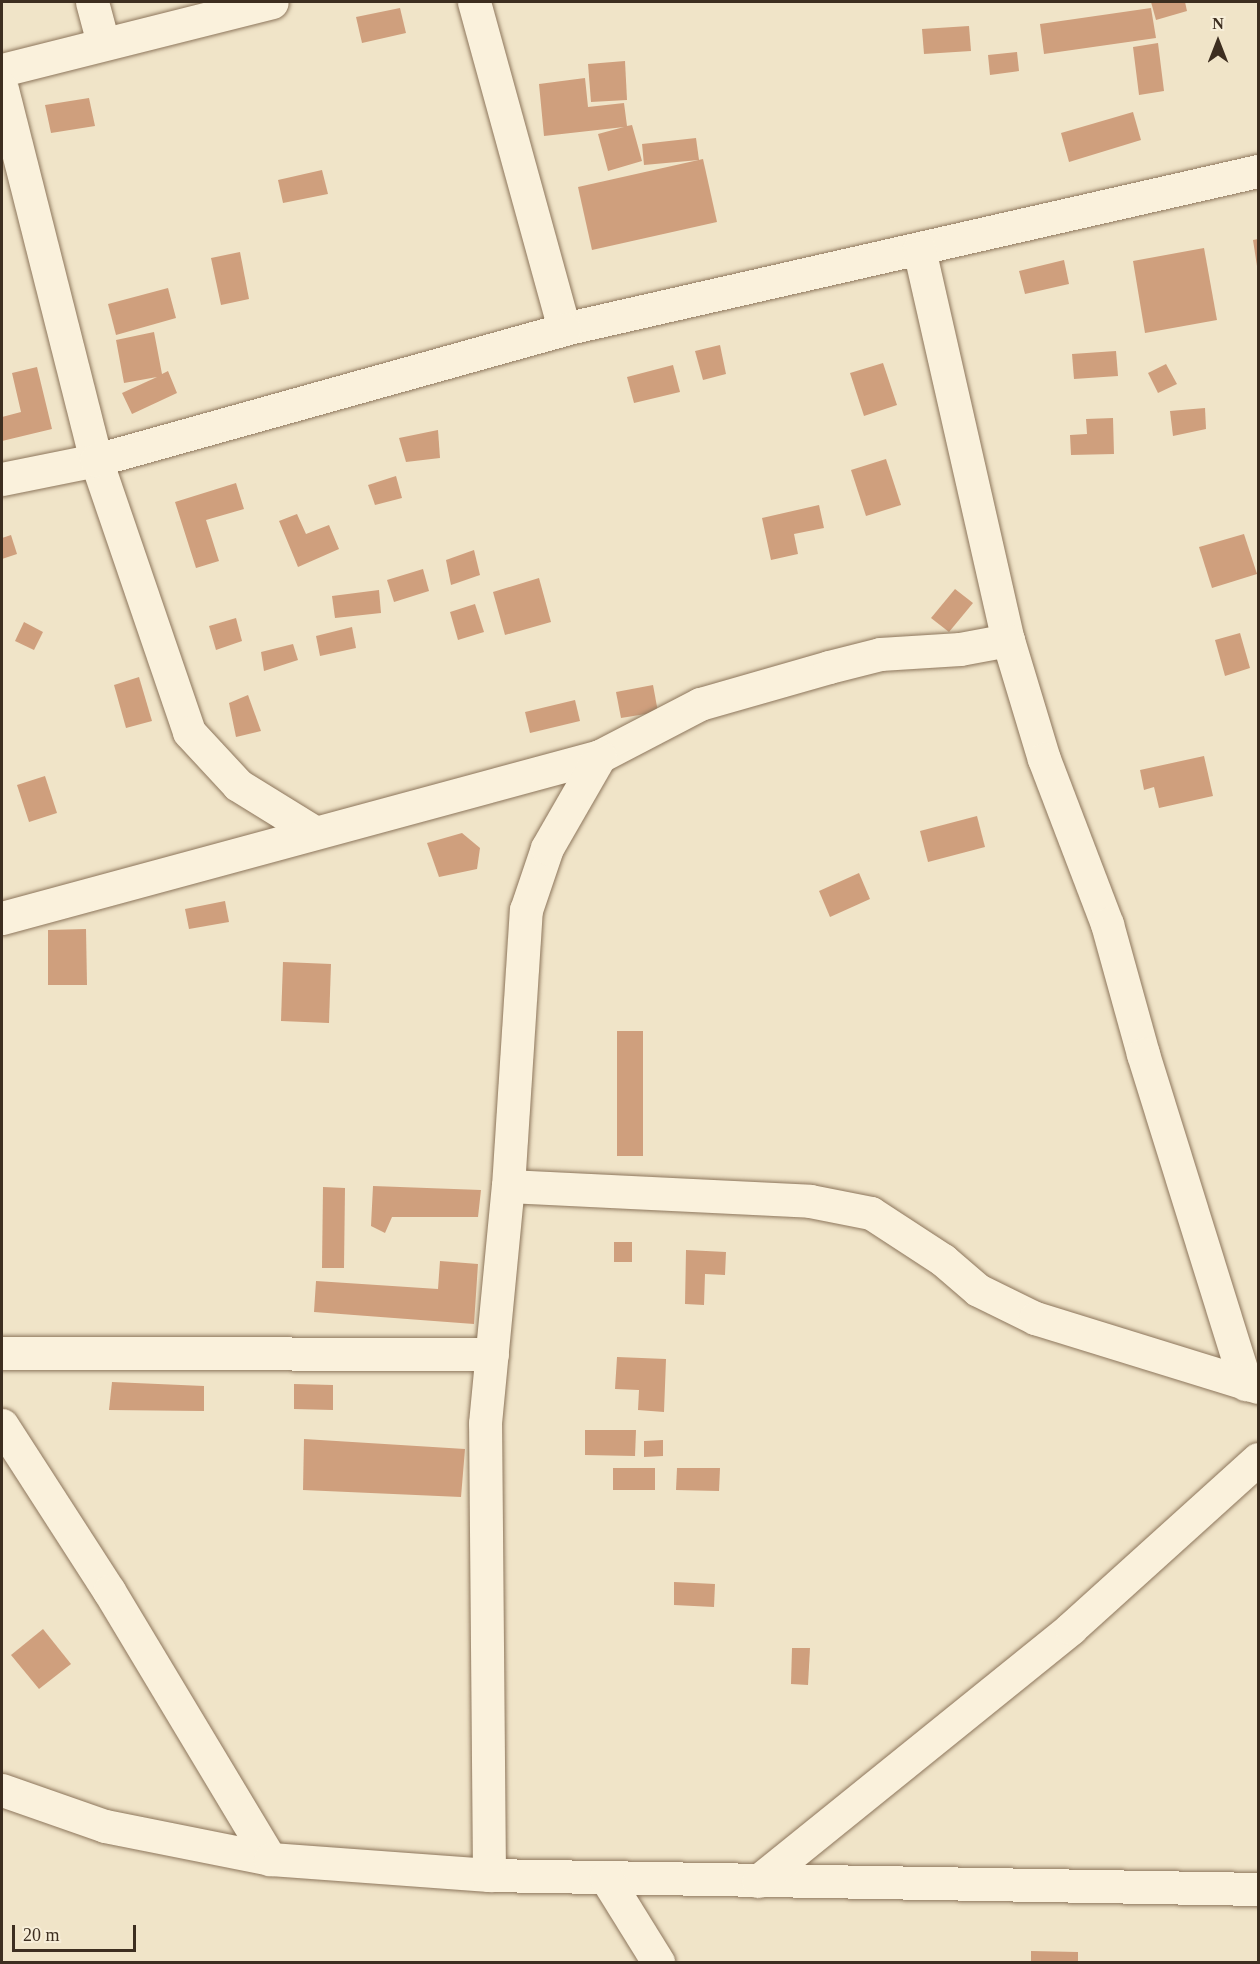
<!DOCTYPE html>
<style>
body{margin:0}
#map{position:relative;width:1260px;height:1964px;overflow:hidden;background:#f0e4c8;font-family:Georgia,serif}
div>[style]{position:absolute}
[style*='--x']{left:calc(var(--x)*1px);top:calc(var(--y)*1px);width:calc(var(--w)*1px);rotate:calc(var(--a)*1deg)}
.building>*{inset:0;background:#cf9f7d}
.roads{filter:drop-shadow(0 0 2px #8d765c) drop-shadow(0 0 2px #8d765c)}
.minor>*{height:33px;margin:-16.5px;padding:0 16.5px;transform-origin:16.5px;border-radius:16.5px;background:#faf1dc}
span{translate:-50% -50%;white-space:nowrap;text-align:center;line-height:1.15;-webkit-text-stroke:6px #f7eed8;paint-order:stroke}
.frame{position:absolute;inset:0;border:3px solid #3d2e20;pointer-events:none}
.north{position:absolute;left:1188px;top:12px;width:60px;height:60px;-webkit-text-stroke:4px #f7eed8;paint-order:stroke;rotate:0deg;font-size:16px;font-weight:700;line-height:24px;text-align:center;color:#3d2e20}
.north::after{content:'';display:block;margin:auto;width:21px;height:27px;background:#3d2e20;clip-path:polygon(50% 0,100% 100%,50% 72%,0 100%)}
.scale{position:absolute;left:12px;top:1925px;width:124px;height:27px;box-sizing:border-box;border:3px solid #3d2e20;border-top:0;padding-left:8px;font-size:18px;line-height:21px;white-space:nowrap;color:#3d2e20;-webkit-text-stroke:4px #f7eed8;paint-order:stroke}
</style>
<div id="map">
<div class="building">
<i style="clip-path:polygon(1151px 2px,1185px 2px,1187px 11px,1156px 20px)"></i>
<i style="clip-path:polygon(400px 8px,406px 33px,362px 43px,356px 17px)"></i>
<i style="clip-path:polygon(1151px 8px,1156px 38px,1044px 54px,1040px 24px)"></i>
<i style="clip-path:polygon(969px 26px,971px 51px,924px 54px,922px 29px)"></i>
<i style="clip-path:polygon(1158px 43px,1164px 91px,1139px 95px,1133px 47px)"></i>
<i style="clip-path:polygon(1017px 52px,1019px 71px,990px 75px,988px 55px)"></i>
<i style="clip-path:polygon(625px 61px,627px 100px,591px 102px,588px 64px)"></i>
<i style="clip-path:polygon(585px 78px,588px 107px,624px 103px,627px 126px,632px 125px,642px 161px,608px 171px,598px 134px,624px 127px,544px 136px,539px 84px)"></i>
<i style="clip-path:polygon(89px 98px,95px 126px,51px 133px,45px 105px)"></i>
<i style="clip-path:polygon(1133px 112px,1141px 140px,1069px 162px,1061px 133px)"></i>
<i style="clip-path:polygon(696px 138px,699px 160px,644px 165px,642px 144px)"></i>
<i style="clip-path:polygon(703px 159px,717px 222px,592px 250px,578px 187px)"></i>
<i style="clip-path:polygon(322px 170px,328px 194px,283px 203px,278px 180px)"></i>
<i style="clip-path:polygon(1258px 239px,1258px 266px,1257px 266px,1253px 240px)"></i>
<i style="clip-path:polygon(1204px 248px,1217px 320px,1145px 333px,1133px 261px)"></i>
<i style="clip-path:polygon(240px 252px,249px 299px,221px 305px,211px 258px)"></i>
<i style="clip-path:polygon(1064px 260px,1069px 284px,1025px 294px,1019px 271px)"></i>
<i style="clip-path:polygon(168px 288px,176px 318px,116px 335px,108px 304px)"></i>
<i style="clip-path:polygon(154px 332px,162px 374px,168px 371px,177px 393px,132px 414px,122px 393px,157px 377px,124px 383px,116px 340px)"></i>
<i style="clip-path:polygon(720px 345px,726px 374px,703px 380px,695px 351px)"></i>
<i style="clip-path:polygon(1116px 351px,1118px 376px,1074px 379px,1072px 354px)"></i>
<i style="clip-path:polygon(883px 363px,897px 405px,864px 416px,850px 373px)"></i>
<i style="clip-path:polygon(1166px 364px,1177px 384px,1158px 393px,1148px 373px)"></i>
<i style="clip-path:polygon(673px 365px,680px 392px,634px 403px,627px 377px)"></i>
<i style="clip-path:polygon(37px 367px,52px 429px,2px 441px,2px 417px,21px 412px,12px 373px)"></i>
<i style="clip-path:polygon(1205px 408px,1206px 429px,1173px 436px,1170px 411px)"></i>
<i style="clip-path:polygon(1113px 418px,1114px 454px,1071px 455px,1070px 435px,1087px 434px,1086px 419px)"></i>
<i style="clip-path:polygon(438px 430px,440px 458px,406px 462px,399px 438px)"></i>
<i style="clip-path:polygon(886px 459px,901px 505px,866px 516px,851px 470px)"></i>
<i style="clip-path:polygon(396px 476px,402px 498px,375px 505px,368px 485px)"></i>
<i style="clip-path:polygon(236px 483px,244px 509px,206px 520px,219px 561px,196px 568px,175px 502px)"></i>
<i style="clip-path:polygon(819px 505px,824px 528px,794px 534px,798px 554px,771px 560px,762px 518px)"></i>
<i style="clip-path:polygon(297px 514px,306px 534px,329px 525px,339px 549px,298px 567px,279px 521px)"></i>
<i style="clip-path:polygon(1244px 534px,1257px 574px,1212px 588px,1199px 547px)"></i>
<i style="clip-path:polygon(11px 535px,17px 554px,2px 559px,2px 538px)"></i>
<i style="clip-path:polygon(474px 550px,480px 575px,451px 585px,446px 560px)"></i>
<i style="clip-path:polygon(423px 569px,429px 591px,394px 602px,387px 580px)"></i>
<i style="clip-path:polygon(539px 578px,551px 622px,505px 635px,493px 592px)"></i>
<i style="clip-path:polygon(955px 589px,973px 603px,949px 632px,931px 618px)"></i>
<i style="clip-path:polygon(379px 590px,381px 613px,335px 618px,332px 596px)"></i>
<i style="clip-path:polygon(475px 604px,484px 632px,458px 640px,450px 612px)"></i>
<i style="clip-path:polygon(236px 618px,242px 641px,216px 650px,209px 626px)"></i>
<i style="clip-path:polygon(24px 622px,43px 632px,34px 650px,15px 641px)"></i>
<i style="clip-path:polygon(352px 627px,356px 648px,320px 656px,316px 636px)"></i>
<i style="clip-path:polygon(1240px 633px,1250px 668px,1225px 676px,1215px 640px)"></i>
<i style="clip-path:polygon(293px 644px,298px 660px,264px 671px,261px 652px)"></i>
<i style="clip-path:polygon(139px 677px,152px 721px,126px 728px,114px 685px)"></i>
<i style="clip-path:polygon(653px 685px,658px 712px,621px 718px,616px 692px)"></i>
<i style="clip-path:polygon(248px 695px,261px 731px,236px 737px,229px 703px)"></i>
<i style="clip-path:polygon(575px 700px,580px 721px,530px 733px,525px 712px)"></i>
<i style="clip-path:polygon(1204px 756px,1213px 796px,1159px 808px,1154px 787px,1144px 790px,1140px 770px)"></i>
<i style="clip-path:polygon(45px 776px,57px 813px,29px 822px,17px 785px)"></i>
<i style="clip-path:polygon(977px 816px,985px 847px,928px 862px,920px 831px)"></i>
<i style="clip-path:polygon(462px 833px,480px 848px,477px 869px,439px 877px,427px 843px)"></i>
<i style="clip-path:polygon(859px 873px,870px 899px,830px 917px,819px 891px)"></i>
<i style="clip-path:polygon(225px 901px,229px 922px,189px 929px,185px 909px)"></i>
<i style="clip-path:polygon(86px 929px,87px 985px,48px 985px,48px 930px)"></i>
<i style="clip-path:polygon(283px 962px,331px 964px,329px 1023px,281px 1021px)"></i>
<i style="clip-path:polygon(617px 1031px,643px 1031px,643px 1156px,617px 1156px)"></i>
<i style="clip-path:polygon(373px 1186px,481px 1190px,478px 1217px,392px 1217px,385px 1233px,371px 1226px)"></i>
<i style="clip-path:polygon(323px 1187px,345px 1188px,344px 1268px,322px 1268px)"></i>
<i style="clip-path:polygon(614px 1242px,632px 1242px,632px 1262px,614px 1262px)"></i>
<i style="clip-path:polygon(686px 1250px,726px 1252px,725px 1275px,705px 1274px,704px 1305px,685px 1304px)"></i>
<i style="clip-path:polygon(440px 1261px,478px 1264px,474px 1324px,314px 1312px,316px 1281px,438px 1289px)"></i>
<i style="clip-path:polygon(617px 1357px,666px 1359px,664px 1412px,638px 1410px,639px 1390px,615px 1389px)"></i>
<i style="clip-path:polygon(112px 1382px,204px 1386px,204px 1411px,109px 1410px)"></i>
<i style="clip-path:polygon(294px 1384px,333px 1385px,333px 1410px,294px 1409px)"></i>
<i style="clip-path:polygon(585px 1430px,636px 1430px,635px 1456px,585px 1455px)"></i>
<i style="clip-path:polygon(304px 1439px,465px 1449px,461px 1497px,303px 1490px)"></i>
<i style="clip-path:polygon(663px 1440px,663px 1456px,644px 1457px,644px 1441px)"></i>
<i style="clip-path:polygon(613px 1468px,655px 1468px,655px 1490px,613px 1490px)"></i>
<i style="clip-path:polygon(677px 1468px,720px 1468px,719px 1491px,676px 1490px)"></i>
<i style="clip-path:polygon(674px 1582px,715px 1584px,714px 1607px,674px 1605px)"></i>
<i style="clip-path:polygon(43px 1629px,71px 1664px,39px 1689px,11px 1655px)"></i>
<i style="clip-path:polygon(792px 1648px,810px 1648px,808px 1685px,791px 1684px)"></i>
<i style="clip-path:polygon(1031px 1951px,1078px 1952px,1078px 1962px,1031px 1962px)"></i>
</div>
<div class="roads">
<div class="minor">
<i style="--x:92;--y:2;--w:42;--a:75"></i>
<i style="--x:474;--y:2;--w:339;--a:74.6"></i>
<i style="--x:564;--y:329;--w:712;--a:-12.83"></i>
<i style="--x:2;--y:70;--w:278;--a:-14.1"></i>
<i style="--x:2;--y:89;--w:383;--a:75.8"></i>
<i style="--x:96;--y:460;--w:287;--a:71.1"></i>
<i style="--x:189;--y:732;--w:72;--a:47.2"></i>
<i style="--x:238;--y:785;--w:89;--a:31.7"></i>
<i style="--x:919;--y:249;--w:401;--a:77.2"></i>
<i style="--x:2;--y:479;--w:96;--a:-11.4"></i>
<i style="--x:96;--y:460;--w:486;--a:-15.6"></i>
<i style="--x:2;--y:918;--w:620;--a:-15.16"></i>
<i style="--x:600;--y:756;--w:113;--a:-27.5"></i>
<i style="--x:700;--y:704;--w:134;--a:-16"></i>
<i style="--x:829;--y:667;--w:53;--a:-14.3"></i>
<i style="--x:880;--y:654;--w:80;--a:-3.6"></i>
<i style="--x:960;--y:649;--w:49;--a:-10.6"></i>
<i style="--x:1008;--y:640;--w:124;--a:73.2"></i>
<i style="--x:1044;--y:759;--w:177;--a:69.1"></i>
<i style="--x:1107;--y:924;--w:135;--a:74.5"></i>
<i style="--x:1143;--y:1054;--w:346;--a:72.7"></i>
<i style="--x:508;--y:1186;--w:302;--a:2.8"></i>
<i style="--x:810;--y:1201;--w:62;--a:11.1"></i>
<i style="--x:871;--y:1213;--w:86;--a:33.1"></i>
<i style="--x:943;--y:1260;--w:46;--a:40.6"></i>
<i style="--x:978;--y:1290;--w:64;--a:26.2"></i>
<i style="--x:1035;--y:1318;--w:233;--a:17.2"></i>
<i style="--x:2;--y:1353;--w:490;--a:0.1"></i>
<i style="--x:2;--y:1425;--w:197;--a:57.2"></i>
<i style="--x:109;--y:1591;--w:313;--a:59"></i>
<i style="--x:2;--y:1790;--w:109;--a:19.3"></i>
<i style="--x:105;--y:1826;--w:168;--a:11.3"></i>
<i style="--x:270;--y:1859;--w:220;--a:4.2"></i>
<i style="--x:489;--y:1875;--w:769;--a:1.04"></i>
<i style="--x:489;--y:1875;--w:452;--a:-90.5"></i>
<i style="--x:485;--y:1423;--w:238;--a:-84.5"></i>
<i style="--x:508;--y:1186;--w:277;--a:-86.3"></i>
<i style="--x:526;--y:910;--w:65;--a:-71.3"></i>
<i style="--x:547;--y:848;--w:106;--a:-60.1"></i>
<i style="--x:606;--y:1878;--w:99;--a:58.2"></i>
<i style="--x:758;--y:1881;--w:402;--a:-38.9"></i>
<i style="--x:1071;--y:1628;--w:252;--a:-42.1"></i>
</div>
</div>
<div class="frame"></div>
<div class="north">N</div>
<div class="scale">20 m</div>
</div>
